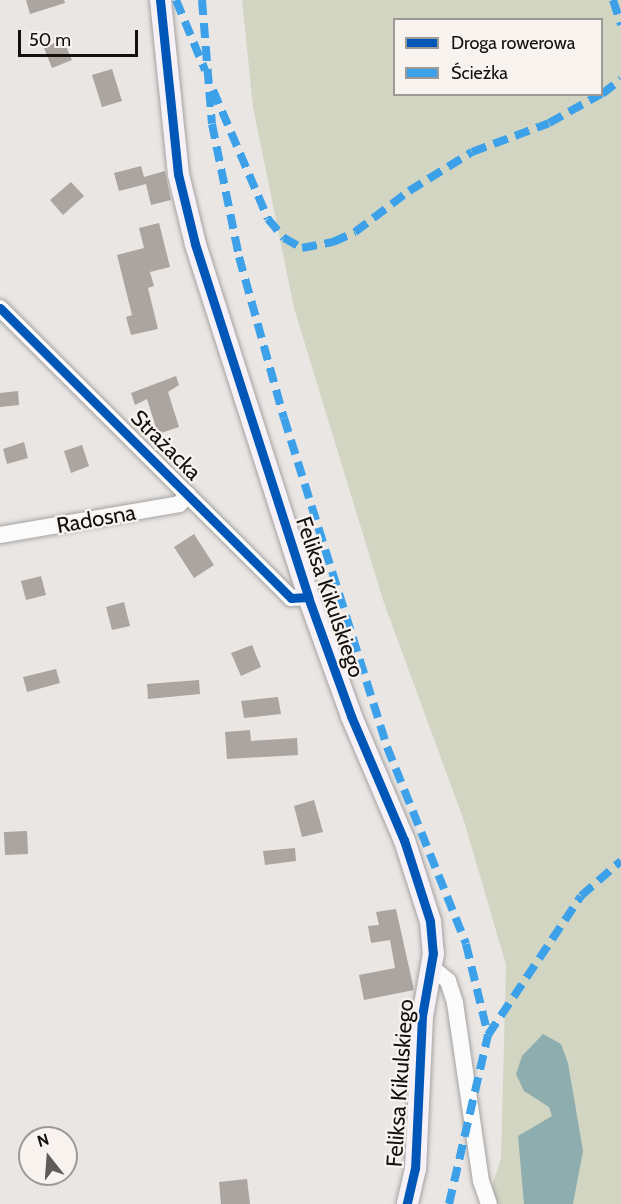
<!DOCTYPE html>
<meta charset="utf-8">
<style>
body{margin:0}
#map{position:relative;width:621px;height:1204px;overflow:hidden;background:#e9e6e4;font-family:Cabin,sans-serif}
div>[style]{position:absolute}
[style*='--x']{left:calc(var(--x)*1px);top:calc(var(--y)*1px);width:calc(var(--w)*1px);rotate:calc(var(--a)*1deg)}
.green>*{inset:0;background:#d2d5c2}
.water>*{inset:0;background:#8eadae}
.building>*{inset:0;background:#aba49f}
.roads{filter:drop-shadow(0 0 2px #a5a3a1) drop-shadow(0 0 2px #a5a3a1)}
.minor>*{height:16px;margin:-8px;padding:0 8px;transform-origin:8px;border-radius:8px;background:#fcfbfb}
.major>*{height:21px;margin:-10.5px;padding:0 10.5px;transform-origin:10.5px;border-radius:10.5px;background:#f6f1f6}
.quiet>*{height:8px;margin-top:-4px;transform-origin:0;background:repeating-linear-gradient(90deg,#3da1ea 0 15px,transparent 0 23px)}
.cycleway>*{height:9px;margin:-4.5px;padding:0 4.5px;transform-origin:4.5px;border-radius:4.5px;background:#0057b8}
span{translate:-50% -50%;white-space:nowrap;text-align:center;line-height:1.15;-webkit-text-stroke:4.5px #f9f3f0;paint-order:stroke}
.street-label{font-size:22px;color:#131110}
.legend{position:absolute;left:393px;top:18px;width:210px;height:78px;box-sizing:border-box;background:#f9f3f0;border:2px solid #9d9996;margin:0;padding:8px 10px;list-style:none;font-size:18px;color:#131110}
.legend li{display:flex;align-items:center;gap:12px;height:30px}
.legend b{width:30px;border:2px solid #9d9996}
.north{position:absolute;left:18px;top:1126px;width:60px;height:60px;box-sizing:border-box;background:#f9f3f0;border:2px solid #9d9996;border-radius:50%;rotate:343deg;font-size:16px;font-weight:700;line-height:24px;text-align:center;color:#131110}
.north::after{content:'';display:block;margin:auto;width:21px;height:27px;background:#5e5c5a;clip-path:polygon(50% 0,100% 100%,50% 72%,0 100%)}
.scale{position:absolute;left:18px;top:30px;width:120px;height:27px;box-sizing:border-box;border:3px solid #131110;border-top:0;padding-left:8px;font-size:18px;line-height:21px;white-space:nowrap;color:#131110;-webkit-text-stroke:4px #f9f3f0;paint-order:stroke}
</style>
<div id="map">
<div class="green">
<i style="clip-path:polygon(evenodd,242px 0,621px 0,621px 1204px,486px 1204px,501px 1159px,506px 965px,464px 821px,383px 600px,294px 308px,253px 107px,242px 0,394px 20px,602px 20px,602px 94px,394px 94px,394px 20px)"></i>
</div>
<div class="water">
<i style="clip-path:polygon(543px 1034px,561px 1044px,568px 1063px,583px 1151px,573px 1204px,524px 1204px,518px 1136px,552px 1116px,549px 1107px,524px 1091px,516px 1074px,522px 1056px)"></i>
</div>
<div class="building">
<i style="clip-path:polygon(26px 0,64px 0,65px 3px,30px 14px)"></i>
<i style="clip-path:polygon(63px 39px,72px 60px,52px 68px,44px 48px)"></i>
<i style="clip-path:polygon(112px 69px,122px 101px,102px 107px,92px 75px)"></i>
<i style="clip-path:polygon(141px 166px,144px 177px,165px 171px,171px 200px,151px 205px,146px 184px,119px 191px,114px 173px)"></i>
<i style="clip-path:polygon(71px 182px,84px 196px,63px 215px,50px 200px)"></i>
<i style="clip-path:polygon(159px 223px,170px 267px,150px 272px,154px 286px,148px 288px,158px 329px,131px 335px,126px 317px,132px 315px,117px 255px,144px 248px,139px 228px)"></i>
<i style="clip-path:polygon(176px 376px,179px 385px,168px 392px,179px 427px,158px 434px,147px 399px,135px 405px,131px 393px)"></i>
<i style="clip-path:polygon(18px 391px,19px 405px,0 407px,0 393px)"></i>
<i style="clip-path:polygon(24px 442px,28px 458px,7px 464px,3px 449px)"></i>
<i style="clip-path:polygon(82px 445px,89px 466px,71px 473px,64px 451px)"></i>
<i style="clip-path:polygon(194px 534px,214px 565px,194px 578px,174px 547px)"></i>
<i style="clip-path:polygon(41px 576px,46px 595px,26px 600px,21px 581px)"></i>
<i style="clip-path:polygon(124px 602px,130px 626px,112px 630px,106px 607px)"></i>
<i style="clip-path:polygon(252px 645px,261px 667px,241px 676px,231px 653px)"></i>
<i style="clip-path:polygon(56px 669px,60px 683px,27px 692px,23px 677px)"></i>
<i style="clip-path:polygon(199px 680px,200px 694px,148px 699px,147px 684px)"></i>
<i style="clip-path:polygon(278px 697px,281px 714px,244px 718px,241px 701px)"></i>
<i style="clip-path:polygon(250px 730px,251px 741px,297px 738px,298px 755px,227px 759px,225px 732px)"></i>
<i style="clip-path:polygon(314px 800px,323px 832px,302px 837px,294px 806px)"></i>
<i style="clip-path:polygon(27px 831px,28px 854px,5px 855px,4px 832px)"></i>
<i style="clip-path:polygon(295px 848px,296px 861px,265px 865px,263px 851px)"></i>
<i style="clip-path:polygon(396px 909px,414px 990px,364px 1000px,359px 975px,395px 968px,390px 940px,371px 943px,368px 926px,379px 925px,376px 912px)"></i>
<i style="clip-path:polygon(247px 1179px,250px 1204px,221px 1204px,219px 1182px)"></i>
</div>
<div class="roads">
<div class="minor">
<i style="--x:0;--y:308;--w:411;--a:44.9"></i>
<i style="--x:291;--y:598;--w:17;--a:-3"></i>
<i style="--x:0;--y:535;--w:182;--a:-9.8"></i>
<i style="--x:179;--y:504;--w:13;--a:-45"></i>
<i style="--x:431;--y:967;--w:22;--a:39"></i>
<i style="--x:448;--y:981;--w:23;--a:72"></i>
<i style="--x:455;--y:1003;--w:180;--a:81.7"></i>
<i style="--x:481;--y:1181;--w:24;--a:71"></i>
</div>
<div class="major">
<i style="--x:160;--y:0;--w:175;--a:84.1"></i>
<i style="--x:178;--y:174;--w:72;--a:76.3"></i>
<i style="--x:195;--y:244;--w:371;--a:72.2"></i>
<i style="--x:308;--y:597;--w:127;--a:70.1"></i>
<i style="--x:351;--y:716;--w:135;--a:66.9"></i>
<i style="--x:404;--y:840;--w:85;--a:72.2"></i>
<i style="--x:430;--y:921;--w:32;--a:85"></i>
<i style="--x:433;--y:953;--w:64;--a:99.9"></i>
<i style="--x:422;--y:1016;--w:152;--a:92.6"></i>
<i style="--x:415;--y:1168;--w:37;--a:103"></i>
</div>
</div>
<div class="quiet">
<i style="--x:176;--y:0;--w:76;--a:67.5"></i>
<i style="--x:202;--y:0;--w:124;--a:85.4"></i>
<i style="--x:212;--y:124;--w:136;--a:78.5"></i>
<i style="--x:239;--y:257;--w:167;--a:74.4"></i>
<i style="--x:284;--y:418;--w:345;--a:72.6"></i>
<i style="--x:387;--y:747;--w:212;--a:68.1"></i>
<i style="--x:466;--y:944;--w:94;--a:76.4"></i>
<i style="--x:613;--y:0;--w:26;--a:72"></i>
<i style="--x:213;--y:90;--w:140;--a:66.9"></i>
<i style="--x:268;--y:219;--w:25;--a:50"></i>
<i style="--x:284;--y:238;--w:21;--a:29"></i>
<i style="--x:302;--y:248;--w:32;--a:-11"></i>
<i style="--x:333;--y:242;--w:24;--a:-24"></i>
<i style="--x:355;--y:232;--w:68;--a:-37.2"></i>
<i style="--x:409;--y:191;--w:74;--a:-31.8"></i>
<i style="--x:472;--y:152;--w:82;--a:-20.6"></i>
<i style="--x:549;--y:123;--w:60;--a:-29.1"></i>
<i style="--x:602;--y:94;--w:24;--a:-38"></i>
<i style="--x:449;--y:1204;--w:173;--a:-77"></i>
<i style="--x:488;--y:1035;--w:167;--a:-56.2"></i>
<i style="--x:581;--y:896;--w:53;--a:-41.2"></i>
</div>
<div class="cycleway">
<i style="--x:160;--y:0;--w:175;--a:84.1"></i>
<i style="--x:178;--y:174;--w:72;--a:76.3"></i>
<i style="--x:195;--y:244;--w:371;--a:72.2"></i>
<i style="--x:308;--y:597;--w:127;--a:70.1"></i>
<i style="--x:351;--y:716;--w:135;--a:66.9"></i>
<i style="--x:404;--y:840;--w:85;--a:72.2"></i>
<i style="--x:430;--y:921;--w:32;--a:85"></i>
<i style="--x:433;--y:953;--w:64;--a:99.9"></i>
<i style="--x:422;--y:1016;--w:152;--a:92.6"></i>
<i style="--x:415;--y:1168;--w:37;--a:103"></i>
<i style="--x:0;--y:308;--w:411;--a:44.9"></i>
<i style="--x:291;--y:598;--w:17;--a:-3"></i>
</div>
<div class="street-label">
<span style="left:166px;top:445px;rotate:45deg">Strażacka</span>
<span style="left:96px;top:519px;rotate:-10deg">Radosna</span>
<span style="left:330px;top:597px;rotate:71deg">Feliksa Kikulskiego</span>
<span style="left:400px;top:1083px;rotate:-86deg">Feliksa Kikulskiego</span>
</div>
<ul class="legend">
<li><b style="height:8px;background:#0057b8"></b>Droga rowerowa</li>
<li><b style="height:8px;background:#3da1ea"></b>Ścieżka</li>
</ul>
<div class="north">N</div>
<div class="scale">50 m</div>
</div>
